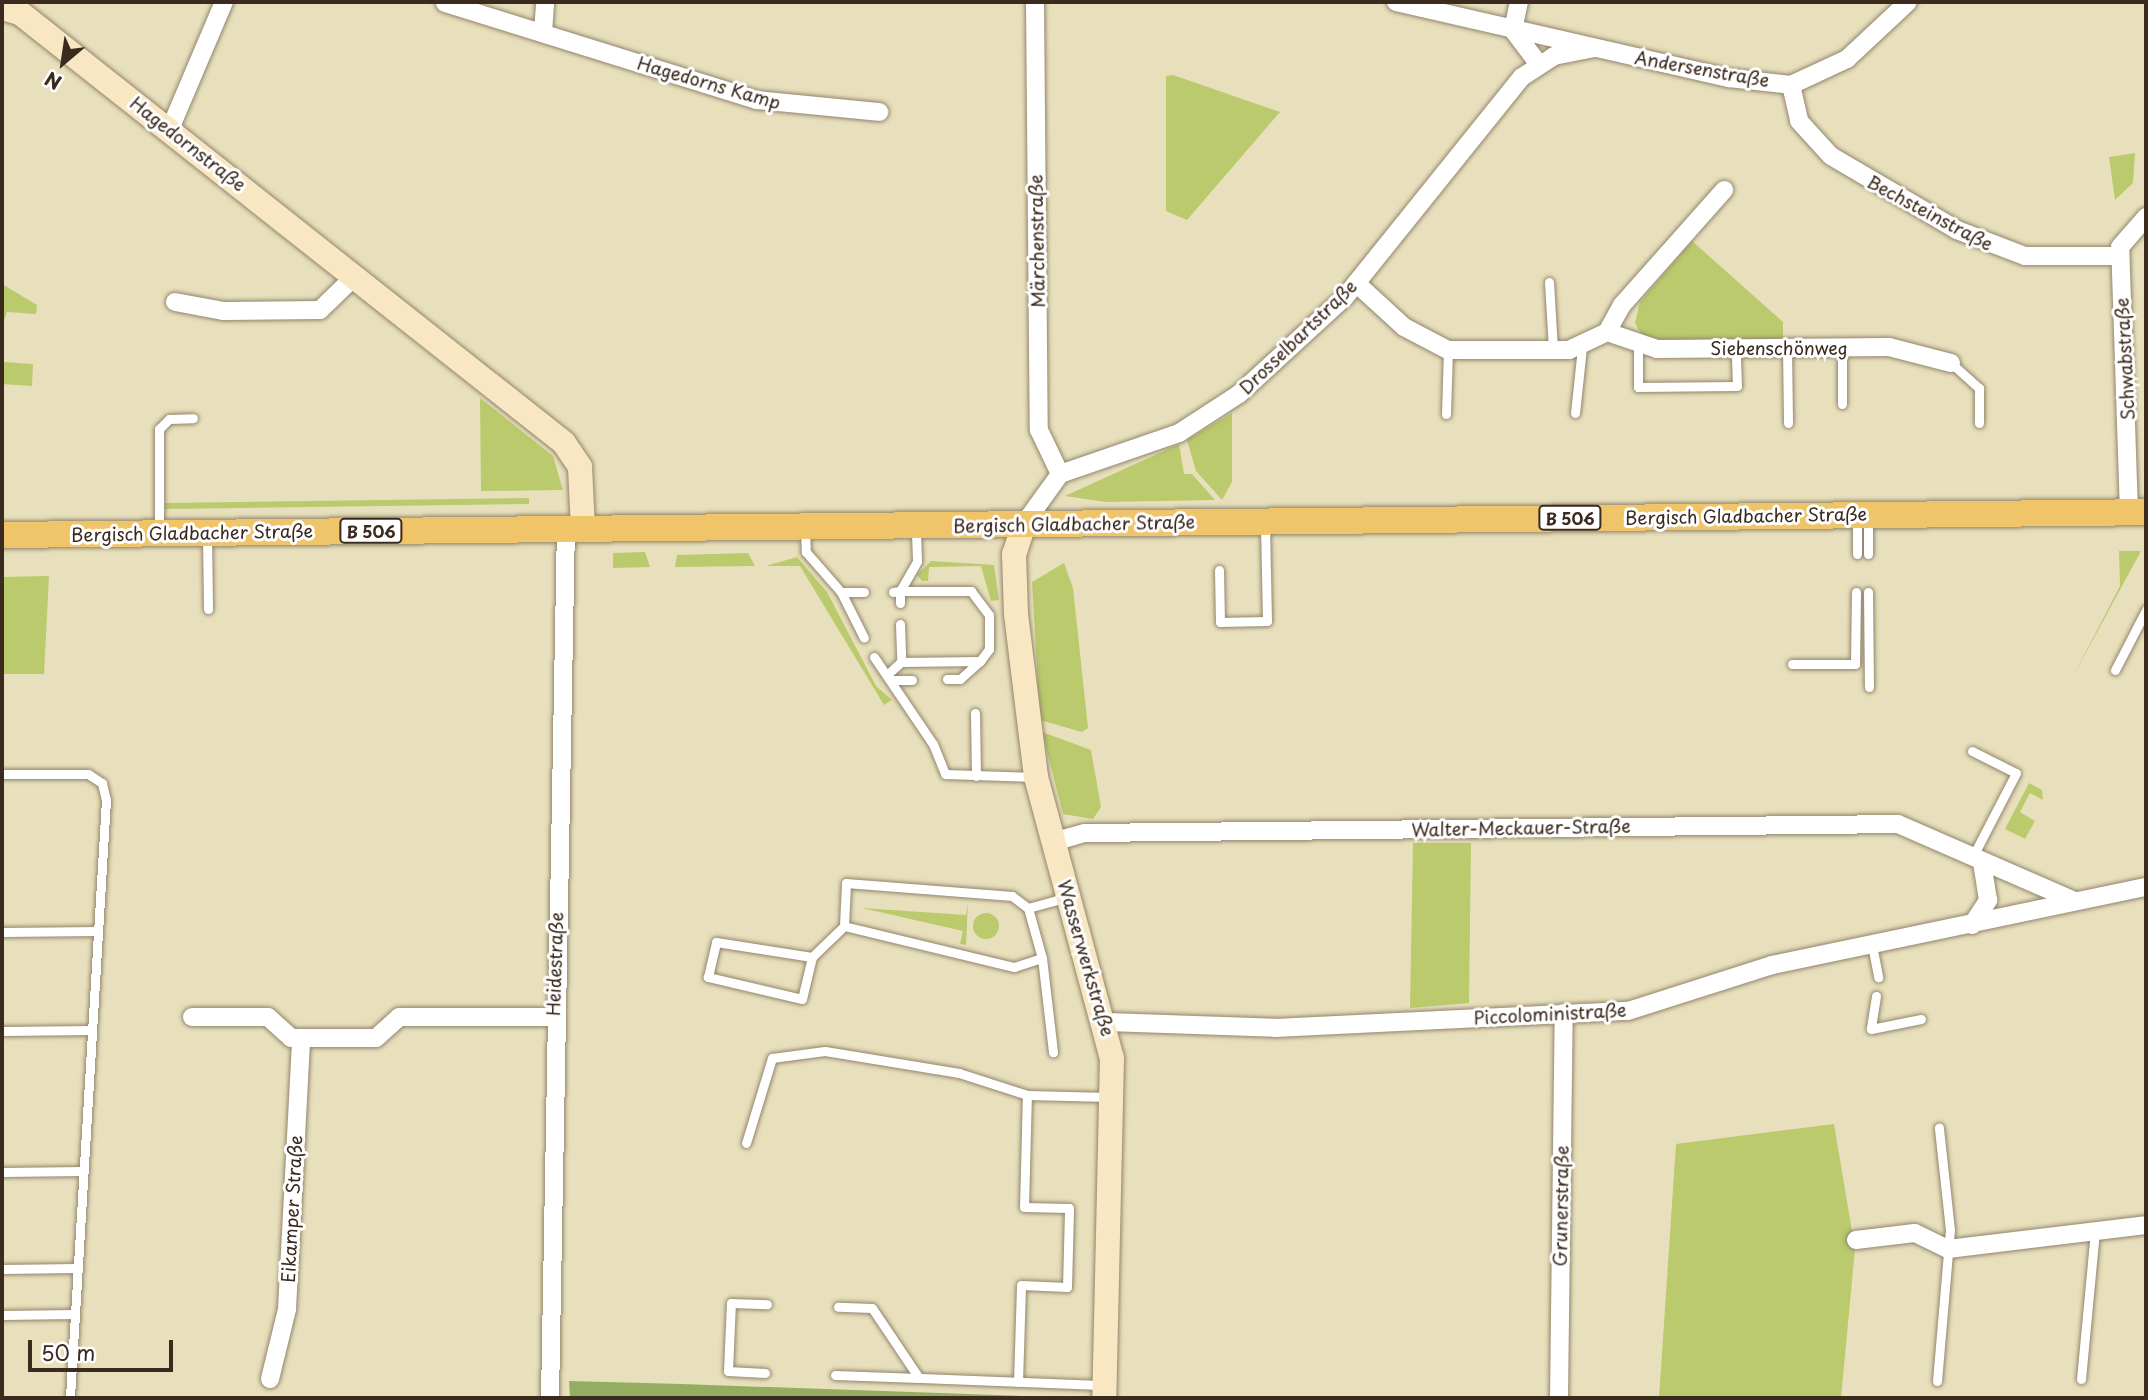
<!DOCTYPE html>
<meta charset="utf-8">
<style>
body{margin:0}
#map{position:relative;width:2148px;height:1400px;overflow:hidden;background:#e8e0bc;font-family:"Playpen Sans",sans-serif}
div>[style]{position:absolute}
[style*='--x']{left:calc(var(--x)*1px);top:calc(var(--y)*1px);width:calc(var(--w)*1px);rotate:calc(var(--a)*1deg)}
.green>*{inset:0;background:#baca6c}
.round{border-radius:50%}
.forest>*{inset:0;background:#93ae60}
.roads{filter:drop-shadow(0 0 2px #92856d) drop-shadow(0 0 2px #92856d)}
.lane>*{height:9px;margin:-4.5px;padding:0 4.5px;transform-origin:4.5px;border-radius:4.5px;background:#fff}
.street>*{height:18px;margin:-9px;padding:0 9px;transform-origin:9px;border-radius:9px;background:#fff}
.secondary>*{height:24px;margin:-12px;padding:0 12px;transform-origin:12px;border-radius:12px;background:#f9e7c3}
.primary>*{height:26px;margin:-13px;padding:0 13px;transform-origin:13px;border-radius:13px;background:#f0c469}
span{translate:-50% -50%;white-space:nowrap;text-align:center;line-height:1.15;-webkit-text-stroke:6px #fff;paint-order:stroke}
.shield-label span{padding:2px 5px;background:#fff;border:2px solid;border-radius:5px;-webkit-text-stroke-width:0}
.shield-label{font-size:16px;color:#3b2a1e;font-weight:700}
.street-label{font-size:18px;color:#3b2a1e}
.frame{position:absolute;inset:0;border:4px solid #3b2a1e;pointer-events:none}
.north{position:absolute;left:28px;top:28px;width:70px;height:70px;-webkit-text-stroke:5px #fff;paint-order:stroke;rotate:209deg;font-size:19px;font-weight:700;line-height:28px;text-align:center;color:#3b2a1e}
.north::after{content:'';display:block;margin:auto;width:24px;height:32px;background:#3b2a1e;clip-path:polygon(50% 0,100% 100%,50% 72%,0 100%)}
.scale{position:absolute;left:28px;top:1340px;width:145px;height:32px;box-sizing:border-box;border:4px solid #3b2a1e;border-top:0;padding-left:9px;font-size:21px;line-height:24px;white-space:nowrap;color:#3b2a1e;-webkit-text-stroke:5px #fff;paint-order:stroke}
</style>
<div id="map">
<div class="green">
<i style="clip-path:polygon(1173px 75px,1280px 112px,1187px 220px,1166px 211px,1166px 76px)"></i>
<i style="clip-path:polygon(2135px 153px,2133px 183px,2115px 200px,2109px 157px)"></i>
<i style="clip-path:polygon(1692px 241px,1783px 322px,1783px 339px,1654px 341px,1641px 334px,1635px 323px,1640px 302px)"></i>
<i style="clip-path:polygon(2px 284px,37px 305px,36px 314px,7px 312px,2px 326px)"></i>
<i style="clip-path:polygon(2px 348px,4px 362px,33px 364px,32px 386px,2px 384px)"></i>
<i style="clip-path:polygon(480px 398px,553px 456px,563px 490px,481px 491px)"></i>
<i style="clip-path:polygon(1232px 413px,1232px 482px,1222px 500px,1196px 471px,1187px 440px)"></i>
<i style="clip-path:polygon(1179px 444px,1184px 474px,1192px 474px,1215px 500px,1106px 502px,1065px 496px)"></i>
<i style="clip-path:polygon(529px 498px,529px 504px,165px 509px,165px 503px)"></i>
<i style="clip-path:polygon(2119px 551px,2141px 551px,2070px 682px,2120px 586px)"></i>
<i style="clip-path:polygon(645px 552px,650px 567px,613px 568px,613px 553px)"></i>
<i style="clip-path:polygon(748px 553px,755px 566px,675px 567px,677px 555px)"></i>
<i style="clip-path:polygon(797px 557px,827px 592px,876px 686px,892px 700px,884px 705px,800px 566px,766px 566px)"></i>
<i style="clip-path:polygon(931px 561px,994px 565px,999px 600px,991px 601px,981px 566px,929px 567px,928px 581px,922px 581px,917px 575px)"></i>
<i style="clip-path:polygon(1064px 563px,1073px 588px,1088px 728px,1082px 732px,1040px 720px,1032px 582px)"></i>
<i style="clip-path:polygon(49px 576px,44px 674px,2px 674px,2px 577px)"></i>
<i style="clip-path:polygon(1042px 732px,1091px 750px,1101px 807px,1093px 819px,1063px 814px)"></i>
<i style="clip-path:polygon(2029px 783px,2042px 790px,2043px 800px,2030px 793px,2020px 812px,2035px 821px,2025px 839px,2005px 829px)"></i>
<i style="clip-path:polygon(1413px 843px,1471px 843px,1469px 1003px,1410px 1008px)"></i>
<i style="clip-path:polygon(968px 902px,966px 945px,960px 944px,963px 931px,862px 908px,966px 915px)"></i>
<i class="round" style="left:973px;top:913px;width:26px;height:26px"></i>
<i style="clip-path:polygon(1834px 1124px,1855px 1249px,1841px 1398px,1659px 1398px,1676px 1144px)"></i>
</div>
<div class="forest">
<i style="clip-path:polygon(569px 1381px,682px 1384px,1081px 1398px,570px 1398px)"></i>
</div>
<div class="roads">
<div class="lane">
<i style="--x:1549;--y:282;--w:68;--a:86.6"></i>
<i style="--x:1638;--y:344;--w:43;--a:90"></i>
<i style="--x:1638;--y:387;--w:99;--a:-0.6"></i>
<i style="--x:1737;--y:386;--w:38;--a:-92"></i>
<i style="--x:1842;--y:347;--w:57;--a:90"></i>
<i style="--x:1787;--y:348;--w:75;--a:89.2"></i>
<i style="--x:1951;--y:363;--w:38;--a:42"></i>
<i style="--x:1979;--y:388;--w:35;--a:90"></i>
<i style="--x:1575;--y:413;--w:66;--a:-83.9"></i>
<i style="--x:1446;--y:414;--w:64;--a:-88.2"></i>
<i style="--x:1868;--y:517;--w:37;--a:90"></i>
<i style="--x:805;--y:528;--w:24;--a:88"></i>
<i style="--x:806;--y:552;--w:53;--a:48.8"></i>
<i style="--x:841;--y:592;--w:51;--a:63.4"></i>
<i style="--x:159;--y:532;--w:103;--a:-90"></i>
<i style="--x:159;--y:429;--w:14;--a:-45"></i>
<i style="--x:169;--y:419;--w:24;--a:-2"></i>
<i style="--x:207;--y:535;--w:74;--a:89.2"></i>
<i style="--x:1857;--y:554;--w:37;--a:-90"></i>
<i style="--x:1219;--y:570;--w:52;--a:88.9"></i>
<i style="--x:1220;--y:622;--w:47;--a:-1.2"></i>
<i style="--x:1267;--y:621;--w:97;--a:-91.2"></i>
<i style="--x:841;--y:592;--w:23;--a:0"></i>
<i style="--x:893;--y:592;--w:7;--a:-8"></i>
<i style="--x:900;--y:591;--w:12;--a:90"></i>
<i style="--x:1868;--y:592;--w:95;--a:89.4"></i>
<i style="--x:900;--y:624;--w:38;--a:88"></i>
<i style="--x:874;--y:657;--w:105;--a:55.9"></i>
<i style="--x:933;--y:744;--w:32;--a:68"></i>
<i style="--x:945;--y:774;--w:90;--a:1.9"></i>
<i style="--x:1792;--y:664;--w:63;--a:0"></i>
<i style="--x:1855;--y:664;--w:72;--a:-89.2"></i>
<i style="--x:2115;--y:670;--w:68;--a:-62.7"></i>
<i style="--x:889;--y:673;--w:16;--a:-43"></i>
<i style="--x:901;--y:662;--w:79;--a:-0.7"></i>
<i style="--x:980;--y:661;--w:15;--a:-53"></i>
<i style="--x:989;--y:649;--w:34;--a:-90"></i>
<i style="--x:989;--y:615;--w:30;--a:-127"></i>
<i style="--x:971;--y:591;--w:71;--a:180"></i>
<i style="--x:900;--y:591;--w:34;--a:-60"></i>
<i style="--x:917;--y:561;--w:34;--a:-92"></i>
<i style="--x:947;--y:679;--w:13;--a:0"></i>
<i style="--x:960;--y:679;--w:27;--a:-42"></i>
<i style="--x:894;--y:680;--w:18;--a:0"></i>
<i style="--x:975;--y:713;--w:63;--a:89.1"></i>
<i style="--x:1972;--y:751;--w:49;--a:26.6"></i>
<i style="--x:2016;--y:773;--w:93;--a:117.4"></i>
<i style="--x:2;--y:774;--w:86;--a:0"></i>
<i style="--x:88;--y:774;--w:17;--a:33"></i>
<i style="--x:102;--y:783;--w:17;--a:77"></i>
<i style="--x:106;--y:800;--w:599;--a:93.45"></i>
<i style="--x:1028;--y:908;--w:52;--a:74.4"></i>
<i style="--x:844;--y:926;--w:175;--a:13.6"></i>
<i style="--x:1014;--y:967;--w:29;--a:-18"></i>
<i style="--x:1042;--y:958;--w:95;--a:83.3"></i>
<i style="--x:2;--y:932;--w:96;--a:-0.6"></i>
<i style="--x:1872;--y:945;--w:33;--a:79"></i>
<i style="--x:812;--y:957;--w:43;--a:103.4"></i>
<i style="--x:802;--y:999;--w:97;--a:-166.8"></i>
<i style="--x:708;--y:977;--w:36;--a:-77"></i>
<i style="--x:716;--y:942;--w:97;--a:8.9"></i>
<i style="--x:812;--y:957;--w:45;--a:-44.1"></i>
<i style="--x:844;--y:926;--w:43;--a:-87.3"></i>
<i style="--x:846;--y:883;--w:167;--a:4.5"></i>
<i style="--x:1012;--y:896;--w:20;--a:37"></i>
<i style="--x:1028;--y:908;--w:41;--a:-15.4"></i>
<i style="--x:1876;--y:996;--w:33;--a:99"></i>
<i style="--x:1871;--y:1029;--w:51;--a:-11.3"></i>
<i style="--x:2;--y:1031;--w:90;--a:-0.6"></i>
<i style="--x:746;--y:1143;--w:89;--a:-73"></i>
<i style="--x:772;--y:1058;--w:53;--a:-7.5"></i>
<i style="--x:825;--y:1051;--w:136;--a:9.3"></i>
<i style="--x:959;--y:1073;--w:71;--a:17.9"></i>
<i style="--x:1027;--y:1095;--w:82;--a:1.4"></i>
<i style="--x:2;--y:1172;--w:81;--a:-0.7"></i>
<i style="--x:2;--y:1269;--w:75;--a:-0.8"></i>
<i style="--x:2;--y:1315;--w:73;--a:-0.8"></i>
<i style="--x:765;--y:1373;--w:37;--a:-177"></i>
<i style="--x:728;--y:1371;--w:68;--a:-87.5"></i>
<i style="--x:731;--y:1303;--w:36;--a:2"></i>
<i style="--x:835;--y:1375;--w:84;--a:2"></i>
<i style="--x:919;--y:1378;--w:84;--a:-123.9"></i>
<i style="--x:872;--y:1308;--w:34;--a:-178"></i>
<i style="--x:919;--y:1378;--w:184;--a:2.2"></i>
<i style="--x:2081;--y:1379;--w:149;--a:-84.6"></i>
<i style="--x:1937;--y:1381;--w:152;--a:-85.1"></i>
<i style="--x:1950;--y:1230;--w:103;--a:-96.2"></i>
<i style="--x:1018;--y:1382;--w:97;--a:-88.2"></i>
<i style="--x:1021;--y:1285;--w:46;--a:2.5"></i>
<i style="--x:1067;--y:1287;--w:79;--a:-88.5"></i>
<i style="--x:1069;--y:1208;--w:45;--a:-178.7"></i>
<i style="--x:1024;--y:1207;--w:112;--a:-88.5"></i>
</div>
<div class="street">
<i style="--x:1035;--y:2;--w:428;--a:89.5"></i>
<i style="--x:1039;--y:430;--w:49;--a:64.5"></i>
<i style="--x:1396;--y:2;--w:342;--a:12.9"></i>
<i style="--x:1729;--y:78;--w:62;--a:6.4"></i>
<i style="--x:1791;--y:85;--w:62;--a:-24.9"></i>
<i style="--x:1847;--y:59;--w:83;--a:-43.1"></i>
<i style="--x:445;--y:3;--w:327;--a:17.3"></i>
<i style="--x:757;--y:100;--w:123;--a:5.6"></i>
<i style="--x:1513;--y:30;--w:41;--a:52.9"></i>
<i style="--x:1513;--y:30;--w:29;--a:-78"></i>
<i style="--x:543;--y:33;--w:31;--a:-86"></i>
<i style="--x:1791;--y:85;--w:37;--a:77"></i>
<i style="--x:1799;--y:121;--w:47;--a:47.6"></i>
<i style="--x:1831;--y:156;--w:146;--a:30.4"></i>
<i style="--x:1957;--y:230;--w:73;--a:20.9"></i>
<i style="--x:2025;--y:256;--w:94;--a:0"></i>
<i style="--x:170;--y:129;--w:138;--a:-67"></i>
<i style="--x:1356;--y:283;--w:65;--a:42.5"></i>
<i style="--x:1404;--y:327;--w:50;--a:27.6"></i>
<i style="--x:1448;--y:350;--w:121;--a:0"></i>
<i style="--x:1569;--y:350;--w:42;--a:-25.3"></i>
<i style="--x:1607;--y:332;--w:53;--a:18.8"></i>
<i style="--x:1657;--y:349;--w:232;--a:-0.5"></i>
<i style="--x:1889;--y:347;--w:64;--a:14.5"></i>
<i style="--x:175;--y:302;--w:50;--a:10.4"></i>
<i style="--x:224;--y:311;--w:96;--a:-0.6"></i>
<i style="--x:320;--y:310;--w:47;--a:-44.1"></i>
<i style="--x:1607;--y:332;--w:31;--a:-61"></i>
<i style="--x:1622;--y:305;--w:154;--a:-48.4"></i>
<i style="--x:2129;--y:513;--w:266;--a:-91.9"></i>
<i style="--x:2120;--y:247;--w:40;--a:-49"></i>
<i style="--x:1024;--y:524;--w:62;--a:-54.2"></i>
<i style="--x:1060;--y:474;--w:126;--a:-19"></i>
<i style="--x:1179;--y:433;--w:72;--a:-33"></i>
<i style="--x:1239;--y:394;--w:144;--a:-42.5"></i>
<i style="--x:1345;--y:297;--w:282;--a:-51.2"></i>
<i style="--x:1522;--y:77;--w:38;--a:-33"></i>
<i style="--x:1554;--y:56;--w:41;--a:-11.3"></i>
<i style="--x:1053;--y:842;--w:33;--a:-16"></i>
<i style="--x:1085;--y:833;--w:813;--a:-0.63"></i>
<i style="--x:1898;--y:824;--w:192;--a:23.6"></i>
<i style="--x:1972;--y:925;--w:30;--a:-57"></i>
<i style="--x:1988;--y:900;--w:39;--a:-99"></i>
<i style="--x:192;--y:1017;--w:76;--a:0"></i>
<i style="--x:268;--y:1017;--w:31;--a:42"></i>
<i style="--x:291;--y:1038;--w:85;--a:0"></i>
<i style="--x:376;--y:1038;--w:31;--a:-42"></i>
<i style="--x:399;--y:1017;--w:155;--a:0"></i>
<i style="--x:1107;--y:1022;--w:168;--a:2"></i>
<i style="--x:1275;--y:1028;--w:353;--a:-2.8"></i>
<i style="--x:1628;--y:1011;--w:151;--a:-17.7"></i>
<i style="--x:1772;--y:965;--w:382;--a:-11.8"></i>
<i style="--x:1856;--y:1240;--w:59;--a:-6.8"></i>
<i style="--x:1915;--y:1233;--w:37;--a:26"></i>
<i style="--x:1948;--y:1249;--w:199;--a:-6.9"></i>
<i style="--x:270;--y:1379;--w:72;--a:-76.3"></i>
<i style="--x:287;--y:1309;--w:271;--a:-87"></i>
<i style="--x:550;--y:1398;--w:869;--a:-88.95"></i>
<i style="--x:1559;--y:1398;--w:385;--a:-89.3"></i>
</div>
<div class="secondary">
<i style="--x:2;--y:8;--w:19;--a:16"></i>
<i style="--x:20;--y:13;--w:693;--a:38.32"></i>
<i style="--x:564;--y:443;--w:29;--a:56"></i>
<i style="--x:580;--y:467;--w:62;--a:87.2"></i>
<i style="--x:1024;--y:524;--w:32;--a:108"></i>
<i style="--x:1014;--y:554;--w:60;--a:88.1"></i>
<i style="--x:1016;--y:614;--w:164;--a:83"></i>
<i style="--x:1036;--y:777;--w:291;--a:74.9"></i>
<i style="--x:1112;--y:1058;--w:340;--a:91.3"></i>
</div>
<div class="primary">
<i style="--x:2;--y:535;--w:2144;--a:-0.61"></i>
</div>
</div>
<div class="shield-label">
<span style="left:1570px;top:518px">B 506</span>
<span style="left:371px;top:531px">B 506</span>
</div>
<div class="street-label">
<span style="left:1702px;top:69px;rotate:10deg">Andersenstraße</span>
<span style="left:709px;top:83px;rotate:16deg">Hagedorns Kamp</span>
<span style="left:188px;top:144px;rotate:38deg">Hagedornstraße</span>
<span style="left:1930px;top:213px;rotate:28deg">Bechsteinstraße</span>
<span style="left:1037px;top:241px;rotate:-91deg">Märchenstraße</span>
<span style="left:1298px;top:337px;rotate:-44deg">Drosselbartstraße</span>
<span style="left:1779px;top:348px">Siebenschönweg</span>
<span style="left:2125px;top:359px;rotate:-93deg">Schwabstraße</span>
<span style="left:1746px;top:516px;rotate:-1deg">Bergisch Gladbacher Straße</span>
<span style="left:1074px;top:524px;rotate:-1deg">Bergisch Gladbacher Straße</span>
<span style="left:192px;top:533px;rotate:-1deg">Bergisch Gladbacher Straße</span>
<span style="left:1521px;top:828px;rotate:-1deg">Walter-Meckauer-Straße</span>
<span style="left:1086px;top:958px;rotate:74deg">Wasserwerkstraße</span>
<span style="left:555px;top:964px;rotate:-88deg">Heidestraße</span>
<span style="left:1550px;top:1014px;rotate:-3deg">Piccoloministraße</span>
<span style="left:1561px;top:1206px;rotate:-89deg">Grunerstraße</span>
<span style="left:292px;top:1209px;rotate:-87deg">Eikamper Straße</span>
</div>
<div class="frame"></div>
<div class="north">N</div>
<div class="scale">50 m</div>
</div>
